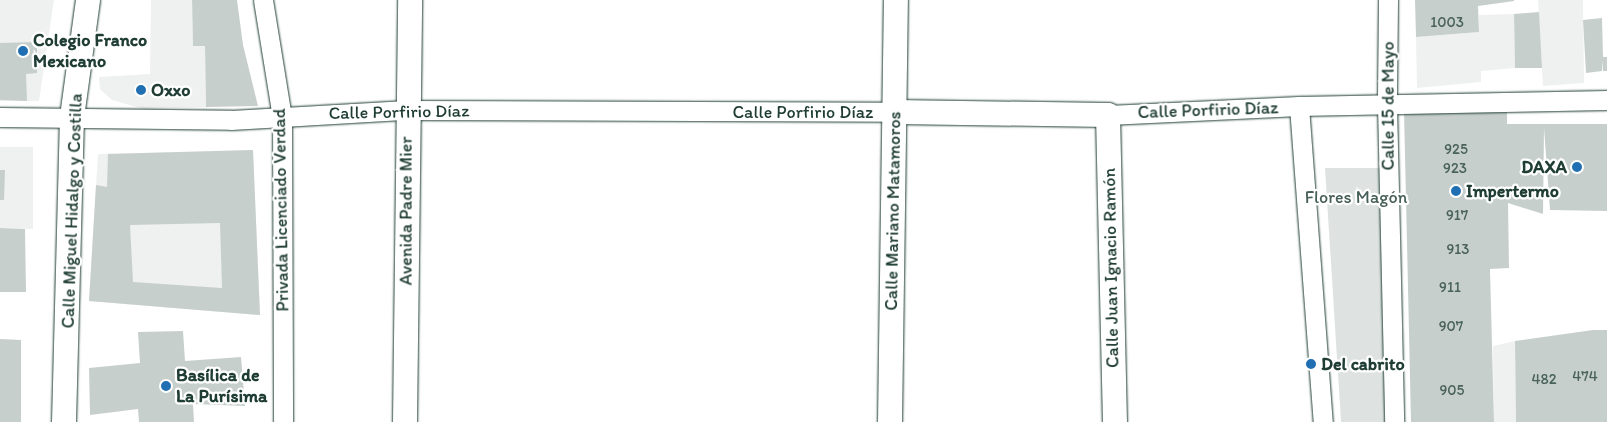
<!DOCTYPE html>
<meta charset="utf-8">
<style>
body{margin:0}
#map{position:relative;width:1607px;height:422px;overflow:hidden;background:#fff;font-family:Itim,sans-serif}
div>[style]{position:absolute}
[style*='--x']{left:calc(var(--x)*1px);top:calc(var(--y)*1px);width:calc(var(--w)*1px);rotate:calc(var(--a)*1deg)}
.built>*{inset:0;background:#eef1f0}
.green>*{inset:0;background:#dee3e2}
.building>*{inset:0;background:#c7cfcc}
.roads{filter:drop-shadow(0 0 1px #1f3d34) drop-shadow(0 0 1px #1f3d34)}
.minor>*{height:19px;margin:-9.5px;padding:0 9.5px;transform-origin:9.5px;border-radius:9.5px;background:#fff}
.tertiary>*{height:24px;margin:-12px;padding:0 12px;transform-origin:12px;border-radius:12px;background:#fff}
.dots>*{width:14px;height:14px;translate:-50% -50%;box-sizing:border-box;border:2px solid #fff;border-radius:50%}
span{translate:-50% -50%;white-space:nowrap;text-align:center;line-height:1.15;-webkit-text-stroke:4.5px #fff;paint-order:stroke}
.number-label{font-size:15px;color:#49625a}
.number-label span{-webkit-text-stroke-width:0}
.poi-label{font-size:18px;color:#1f3d34;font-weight:700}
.left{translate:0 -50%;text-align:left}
.right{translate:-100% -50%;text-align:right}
.street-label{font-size:18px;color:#1f3d34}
.park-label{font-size:18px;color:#455e57}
</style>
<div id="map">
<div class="built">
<i style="clip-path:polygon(0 0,54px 0,39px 101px,0 101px)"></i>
<i style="clip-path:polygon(151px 0,192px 0,193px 45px,205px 46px,206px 107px,144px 109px,112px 100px,100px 89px,99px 77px,150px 74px)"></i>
<i style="clip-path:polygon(1538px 0,1583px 0,1584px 83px,1543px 86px)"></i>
<i style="clip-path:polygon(1514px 14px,1515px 68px,1481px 71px,1481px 82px,1417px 88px,1416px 37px,1479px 32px,1479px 15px)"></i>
<i style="clip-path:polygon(0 147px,33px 147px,33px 229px,0 228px)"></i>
<i style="clip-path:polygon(253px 150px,260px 315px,89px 301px,98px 154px)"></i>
<i style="clip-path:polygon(1515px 341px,1516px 422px,1494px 422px,1493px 346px)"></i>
</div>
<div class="green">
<i style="clip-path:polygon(1325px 168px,1384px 168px,1385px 422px,1341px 422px)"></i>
</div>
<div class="building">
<i style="clip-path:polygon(192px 0,237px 0,243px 45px,258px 106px,206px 107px,205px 46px,193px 46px)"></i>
<i style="clip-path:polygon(1415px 0,1514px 0,1514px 1px,1478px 6px,1479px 32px,1416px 37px)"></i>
<i style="clip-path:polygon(1539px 12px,1542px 68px,1515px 68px,1514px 14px)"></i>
<i style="clip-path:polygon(1602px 18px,1603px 57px,1607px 57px,1607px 71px,1603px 71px,1602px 60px,1602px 71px,1586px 73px,1583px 20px)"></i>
<i style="clip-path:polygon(37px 42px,37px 73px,26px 74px,27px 101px,0 100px,0 43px)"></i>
<i style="clip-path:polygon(1507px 108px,1507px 124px,1607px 124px,1607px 211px,1550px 210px,1544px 128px,1543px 214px,1508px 203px,1509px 268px,1490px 269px,1494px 422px,1411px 422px,1404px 110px)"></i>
<i style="clip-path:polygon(evenodd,253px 150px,260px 315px,89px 301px,96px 185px,107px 187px,108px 154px,253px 150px,220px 223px,222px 288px,133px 282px,130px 225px,220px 223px)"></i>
<i style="clip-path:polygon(0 170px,5px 170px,4px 200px,0 200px)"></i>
<i style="clip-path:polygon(0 228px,25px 229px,26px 292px,0 292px)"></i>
<i style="clip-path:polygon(1593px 330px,1607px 330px,1607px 422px,1516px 422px,1515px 341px)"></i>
<i style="clip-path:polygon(183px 331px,185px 361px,241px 357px,245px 406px,193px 404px,194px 422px,139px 422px,138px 409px,90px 415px,89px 368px,140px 363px,138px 332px)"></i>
<i style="clip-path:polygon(0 339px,21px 340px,21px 422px,0 422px)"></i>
</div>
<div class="roads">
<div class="minor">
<i style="--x:263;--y:0;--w:119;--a:80.8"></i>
<i style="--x:282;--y:117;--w:305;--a:89.8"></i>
<i style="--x:1388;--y:0;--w:104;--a:90.6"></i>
<i style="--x:1387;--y:104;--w:318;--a:88.7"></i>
<i style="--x:1299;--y:106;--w:317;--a:85.7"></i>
<i style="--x:1108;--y:115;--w:191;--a:-2.7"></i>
<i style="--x:1299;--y:106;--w:308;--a:-1.1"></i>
<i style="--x:0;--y:117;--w:231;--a:0.7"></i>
<i style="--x:231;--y:120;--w:176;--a:-3.3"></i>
<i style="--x:407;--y:110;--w:488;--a:0.2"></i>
</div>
<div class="tertiary">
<i style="--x:895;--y:112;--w:213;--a:0.8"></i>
<i style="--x:1108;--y:115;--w:307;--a:88.7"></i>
<i style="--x:64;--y:422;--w:305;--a:-88.5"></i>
<i style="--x:72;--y:117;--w:118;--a:-82.2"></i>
<i style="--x:405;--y:422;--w:422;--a:-89.3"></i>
<i style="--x:890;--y:422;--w:422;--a:-89.2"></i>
</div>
</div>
<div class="dots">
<i style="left:23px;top:51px;background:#1f6fb2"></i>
<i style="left:141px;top:90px;background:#1f6fb2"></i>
<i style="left:1577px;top:167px;background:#1f6fb2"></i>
<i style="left:1456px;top:191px;background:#1f6fb2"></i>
<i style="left:1311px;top:364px;background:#1f6fb2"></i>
<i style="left:166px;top:386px;background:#1f6fb2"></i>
</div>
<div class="number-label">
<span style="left:1447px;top:23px">1003</span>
<span style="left:1456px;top:150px">925</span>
<span style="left:1455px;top:169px">923</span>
<span style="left:1457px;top:216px">917</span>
<span style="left:1458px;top:250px">913</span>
<span style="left:1450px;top:288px">911</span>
<span style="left:1451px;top:327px">907</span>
<span style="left:1585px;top:377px">474</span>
<span style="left:1544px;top:380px">482</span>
<span style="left:1452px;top:391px">905</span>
</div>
<div class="poi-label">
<span class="left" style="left:33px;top:51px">Colegio Franco<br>Mexicano</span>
<span class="left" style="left:151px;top:90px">Oxxo</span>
<span class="right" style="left:1567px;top:167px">DAXA</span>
<span class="left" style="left:1466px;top:191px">Impertermo</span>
<span class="left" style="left:1321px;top:364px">Del cabrito</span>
<span class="left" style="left:176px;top:386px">Basílica de<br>La Purísima</span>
</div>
<div class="street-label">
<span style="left:1388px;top:106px;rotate:-90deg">Calle 15 de Mayo</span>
<span style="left:1208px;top:110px;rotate:-2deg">Calle Porfirio Díaz</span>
<span style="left:399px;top:112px;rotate:-1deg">Calle Porfirio Díaz</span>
<span style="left:803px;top:112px">Calle Porfirio Díaz</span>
<span style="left:281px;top:210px;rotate:-91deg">Privada Licenciado Verdad</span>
<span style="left:72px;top:211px;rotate:-88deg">Calle Miguel Hidalgo y Costilla</span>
<span style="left:406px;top:211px;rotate:-90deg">Avenida Padre Mier</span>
<span style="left:893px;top:211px;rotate:-89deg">Calle Mariano Matamoros</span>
<span style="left:1111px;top:268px;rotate:-91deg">Calle Juan Ignacio Ramón</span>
</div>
<div class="park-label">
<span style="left:1356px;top:197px">Flores Magón</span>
</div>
</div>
